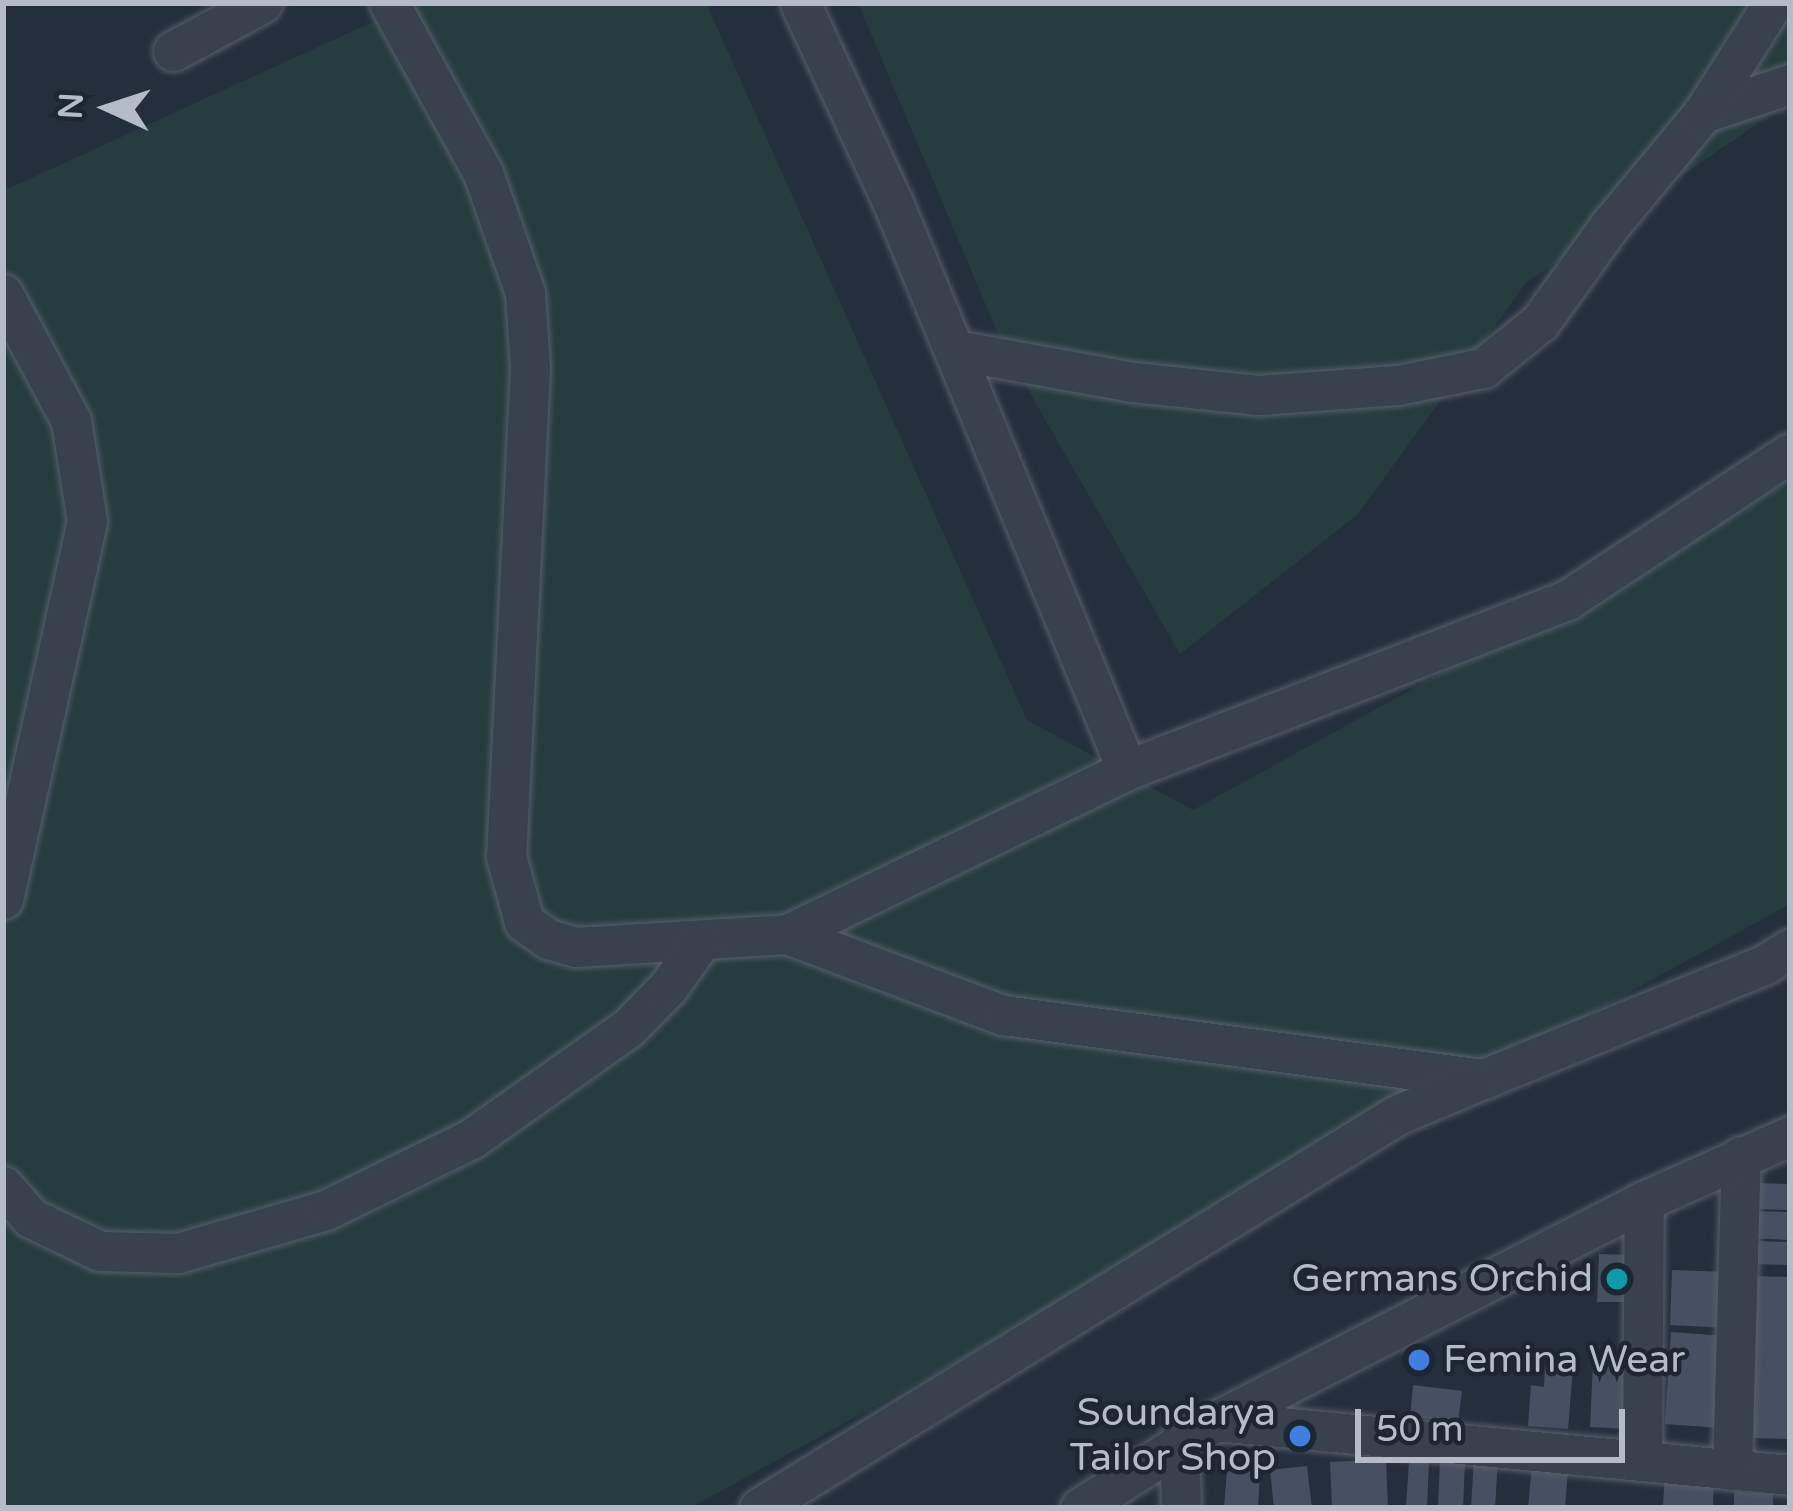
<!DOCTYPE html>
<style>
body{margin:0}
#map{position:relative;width:1793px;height:1511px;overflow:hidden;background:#242f3e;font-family:"Varela Round",sans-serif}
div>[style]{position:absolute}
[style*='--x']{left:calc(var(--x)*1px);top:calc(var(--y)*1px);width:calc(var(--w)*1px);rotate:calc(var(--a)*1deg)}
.green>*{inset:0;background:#263c3f}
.building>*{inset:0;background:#455162}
.roads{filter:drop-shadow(0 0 3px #565f6c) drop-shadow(0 0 3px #565f6c)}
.minor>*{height:39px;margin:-19.5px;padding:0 19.5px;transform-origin:19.5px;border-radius:19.5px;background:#38414e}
.dots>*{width:33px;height:33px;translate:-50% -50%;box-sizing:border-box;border:6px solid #1d2633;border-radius:50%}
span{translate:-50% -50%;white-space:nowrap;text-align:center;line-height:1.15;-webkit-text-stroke:9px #1d2633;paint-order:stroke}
.poi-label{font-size:39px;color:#b4bcc9}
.right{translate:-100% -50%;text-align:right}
.left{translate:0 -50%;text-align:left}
.frame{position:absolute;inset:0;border:6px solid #b4bcc9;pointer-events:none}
.north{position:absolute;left:48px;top:48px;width:120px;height:120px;-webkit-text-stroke:9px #1d2633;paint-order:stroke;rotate:273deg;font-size:33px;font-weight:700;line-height:48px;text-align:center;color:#b4bcc9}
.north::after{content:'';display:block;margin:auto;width:42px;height:54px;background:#b4bcc9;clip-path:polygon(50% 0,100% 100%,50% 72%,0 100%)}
.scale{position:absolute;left:1355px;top:1409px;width:270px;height:54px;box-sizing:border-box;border:6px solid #b4bcc9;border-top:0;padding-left:15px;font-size:36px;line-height:42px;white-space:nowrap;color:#b4bcc9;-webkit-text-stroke:9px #1d2633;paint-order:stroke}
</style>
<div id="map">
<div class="green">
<i style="clip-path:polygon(414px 3px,706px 3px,1027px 720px,1193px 810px,1790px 481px,1790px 904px,690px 1508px,3px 1508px,3px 191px)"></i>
<i style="clip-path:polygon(858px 3px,1790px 3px,1790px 101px,1526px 283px,1357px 515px,1180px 654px,1004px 348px)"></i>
</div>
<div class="building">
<i style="clip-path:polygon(1753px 1183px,1790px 1184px,1790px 1210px,1753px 1209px)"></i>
<i style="clip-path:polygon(1752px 1211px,1790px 1212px,1790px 1240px,1751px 1238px)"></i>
<i style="clip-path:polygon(1753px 1241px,1790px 1242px,1790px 1265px,1753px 1264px)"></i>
<i style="clip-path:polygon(1599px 1254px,1638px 1255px,1636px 1302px,1597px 1302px)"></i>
<i style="clip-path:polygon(1672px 1270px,1729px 1272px,1727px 1328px,1670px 1325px)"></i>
<i style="clip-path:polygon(1753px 1276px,1790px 1277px,1790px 1439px,1754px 1438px)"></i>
<i style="clip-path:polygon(1671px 1332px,1727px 1336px,1721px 1428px,1665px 1424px)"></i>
<i style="clip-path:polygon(1593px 1363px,1631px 1365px,1627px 1429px,1590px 1427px)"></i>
<i style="clip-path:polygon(1545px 1366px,1573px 1368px,1568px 1429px,1528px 1426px,1531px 1385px,1544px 1387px)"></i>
<i style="clip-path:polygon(1413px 1385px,1462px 1391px,1458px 1422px,1410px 1417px)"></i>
<i style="clip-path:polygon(1474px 1457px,1498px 1459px,1495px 1508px,1471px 1508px)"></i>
<i style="clip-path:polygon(1386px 1459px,1388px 1508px,1332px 1508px,1330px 1462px)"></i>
<i style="clip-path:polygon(1409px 1461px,1429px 1462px,1427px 1508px,1406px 1508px)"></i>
<i style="clip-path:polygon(1440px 1461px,1465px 1462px,1463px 1508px,1438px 1508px)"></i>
<i style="clip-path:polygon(1532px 1464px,1568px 1468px,1565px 1508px,1528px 1508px)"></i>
<i style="clip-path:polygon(1307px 1466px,1312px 1508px,1274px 1508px,1270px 1470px)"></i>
<i style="clip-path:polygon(1665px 1467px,1714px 1470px,1713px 1508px,1663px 1508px)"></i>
<i style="clip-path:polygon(1227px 1470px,1260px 1472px,1258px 1508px,1224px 1508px)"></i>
<i style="clip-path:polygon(1734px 1492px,1773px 1494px,1773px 1508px,1734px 1508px)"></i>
</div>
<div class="roads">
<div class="minor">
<i style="--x:389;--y:3;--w:194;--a:61.1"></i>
<i style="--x:483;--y:173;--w:127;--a:70.7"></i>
<i style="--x:525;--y:293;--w:75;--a:86.2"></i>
<i style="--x:530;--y:368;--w:489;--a:92.8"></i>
<i style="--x:506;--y:856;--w:68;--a:74.7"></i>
<i style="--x:524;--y:922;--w:29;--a:35"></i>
<i style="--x:548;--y:939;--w:29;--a:16"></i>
<i style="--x:576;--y:947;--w:211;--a:-3.5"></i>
<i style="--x:800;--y:3;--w:221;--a:65.1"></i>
<i style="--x:893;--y:203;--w:613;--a:67.57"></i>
<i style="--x:173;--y:51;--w:101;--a:-28.3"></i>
<i style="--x:1703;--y:113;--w:92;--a:-18.4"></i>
<i style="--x:3;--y:294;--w:144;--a:61.8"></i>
<i style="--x:71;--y:421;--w:101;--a:80.9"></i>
<i style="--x:87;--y:521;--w:387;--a:102.5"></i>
<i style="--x:955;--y:350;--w:181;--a:10.2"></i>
<i style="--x:1133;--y:382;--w:127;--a:5.9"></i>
<i style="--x:1259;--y:395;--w:139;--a:-4.1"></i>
<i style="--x:1398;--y:385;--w:87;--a:-11.3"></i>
<i style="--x:1483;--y:368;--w:73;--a:-38.9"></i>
<i style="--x:1540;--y:322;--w:120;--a:-54.2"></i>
<i style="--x:1610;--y:225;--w:146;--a:-50.3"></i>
<i style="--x:1703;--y:113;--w:130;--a:-57.5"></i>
<i style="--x:1790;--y:453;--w:267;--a:146.6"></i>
<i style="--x:1567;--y:600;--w:472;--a:158.9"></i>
<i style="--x:1127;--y:770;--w:377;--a:154.2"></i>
<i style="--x:787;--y:934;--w:231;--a:20.6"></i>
<i style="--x:1003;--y:1015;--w:484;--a:7.6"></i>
<i style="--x:1483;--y:1079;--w:303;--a:-22.1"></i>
<i style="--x:1764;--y:965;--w:31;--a:-32"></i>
<i style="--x:3;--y:1186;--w:43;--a:48.8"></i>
<i style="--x:31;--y:1218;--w:76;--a:25.6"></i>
<i style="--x:100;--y:1251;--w:78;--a:1.5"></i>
<i style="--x:178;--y:1253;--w:154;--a:-16.2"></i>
<i style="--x:326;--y:1210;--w:161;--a:-26.1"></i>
<i style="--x:471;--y:1139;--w:192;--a:-35.3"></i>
<i style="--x:628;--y:1028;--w:59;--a:-45.7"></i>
<i style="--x:669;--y:986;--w:55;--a:-54.6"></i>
<i style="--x:1216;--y:1421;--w:577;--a:5.37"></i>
<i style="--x:1179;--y:1441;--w:67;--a:88.3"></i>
<i style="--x:1642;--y:1461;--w:260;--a:-89.6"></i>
<i style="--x:1732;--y:1470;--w:314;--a:-88.4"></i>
<i style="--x:759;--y:1508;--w:749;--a:-31.63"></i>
<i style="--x:1397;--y:1115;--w:88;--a:-22.8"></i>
<i style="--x:1080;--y:1508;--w:161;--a:-32.6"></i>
<i style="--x:1216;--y:1421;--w:481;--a:-27.2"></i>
<i style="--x:1644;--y:1201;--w:160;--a:-24"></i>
</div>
</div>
<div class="dots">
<i style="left:1617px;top:1279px;background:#0f9aa8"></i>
<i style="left:1419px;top:1360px;background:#3f7fe0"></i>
<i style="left:1300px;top:1436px;background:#3f7fe0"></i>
</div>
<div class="poi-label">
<span class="right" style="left:1593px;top:1279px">Germans Orchid</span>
<span class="left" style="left:1443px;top:1360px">Femina Wear</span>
<span class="right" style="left:1276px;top:1436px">Soundarya<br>Tailor Shop</span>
</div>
<div class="frame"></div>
<div class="north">N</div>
<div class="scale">50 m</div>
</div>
